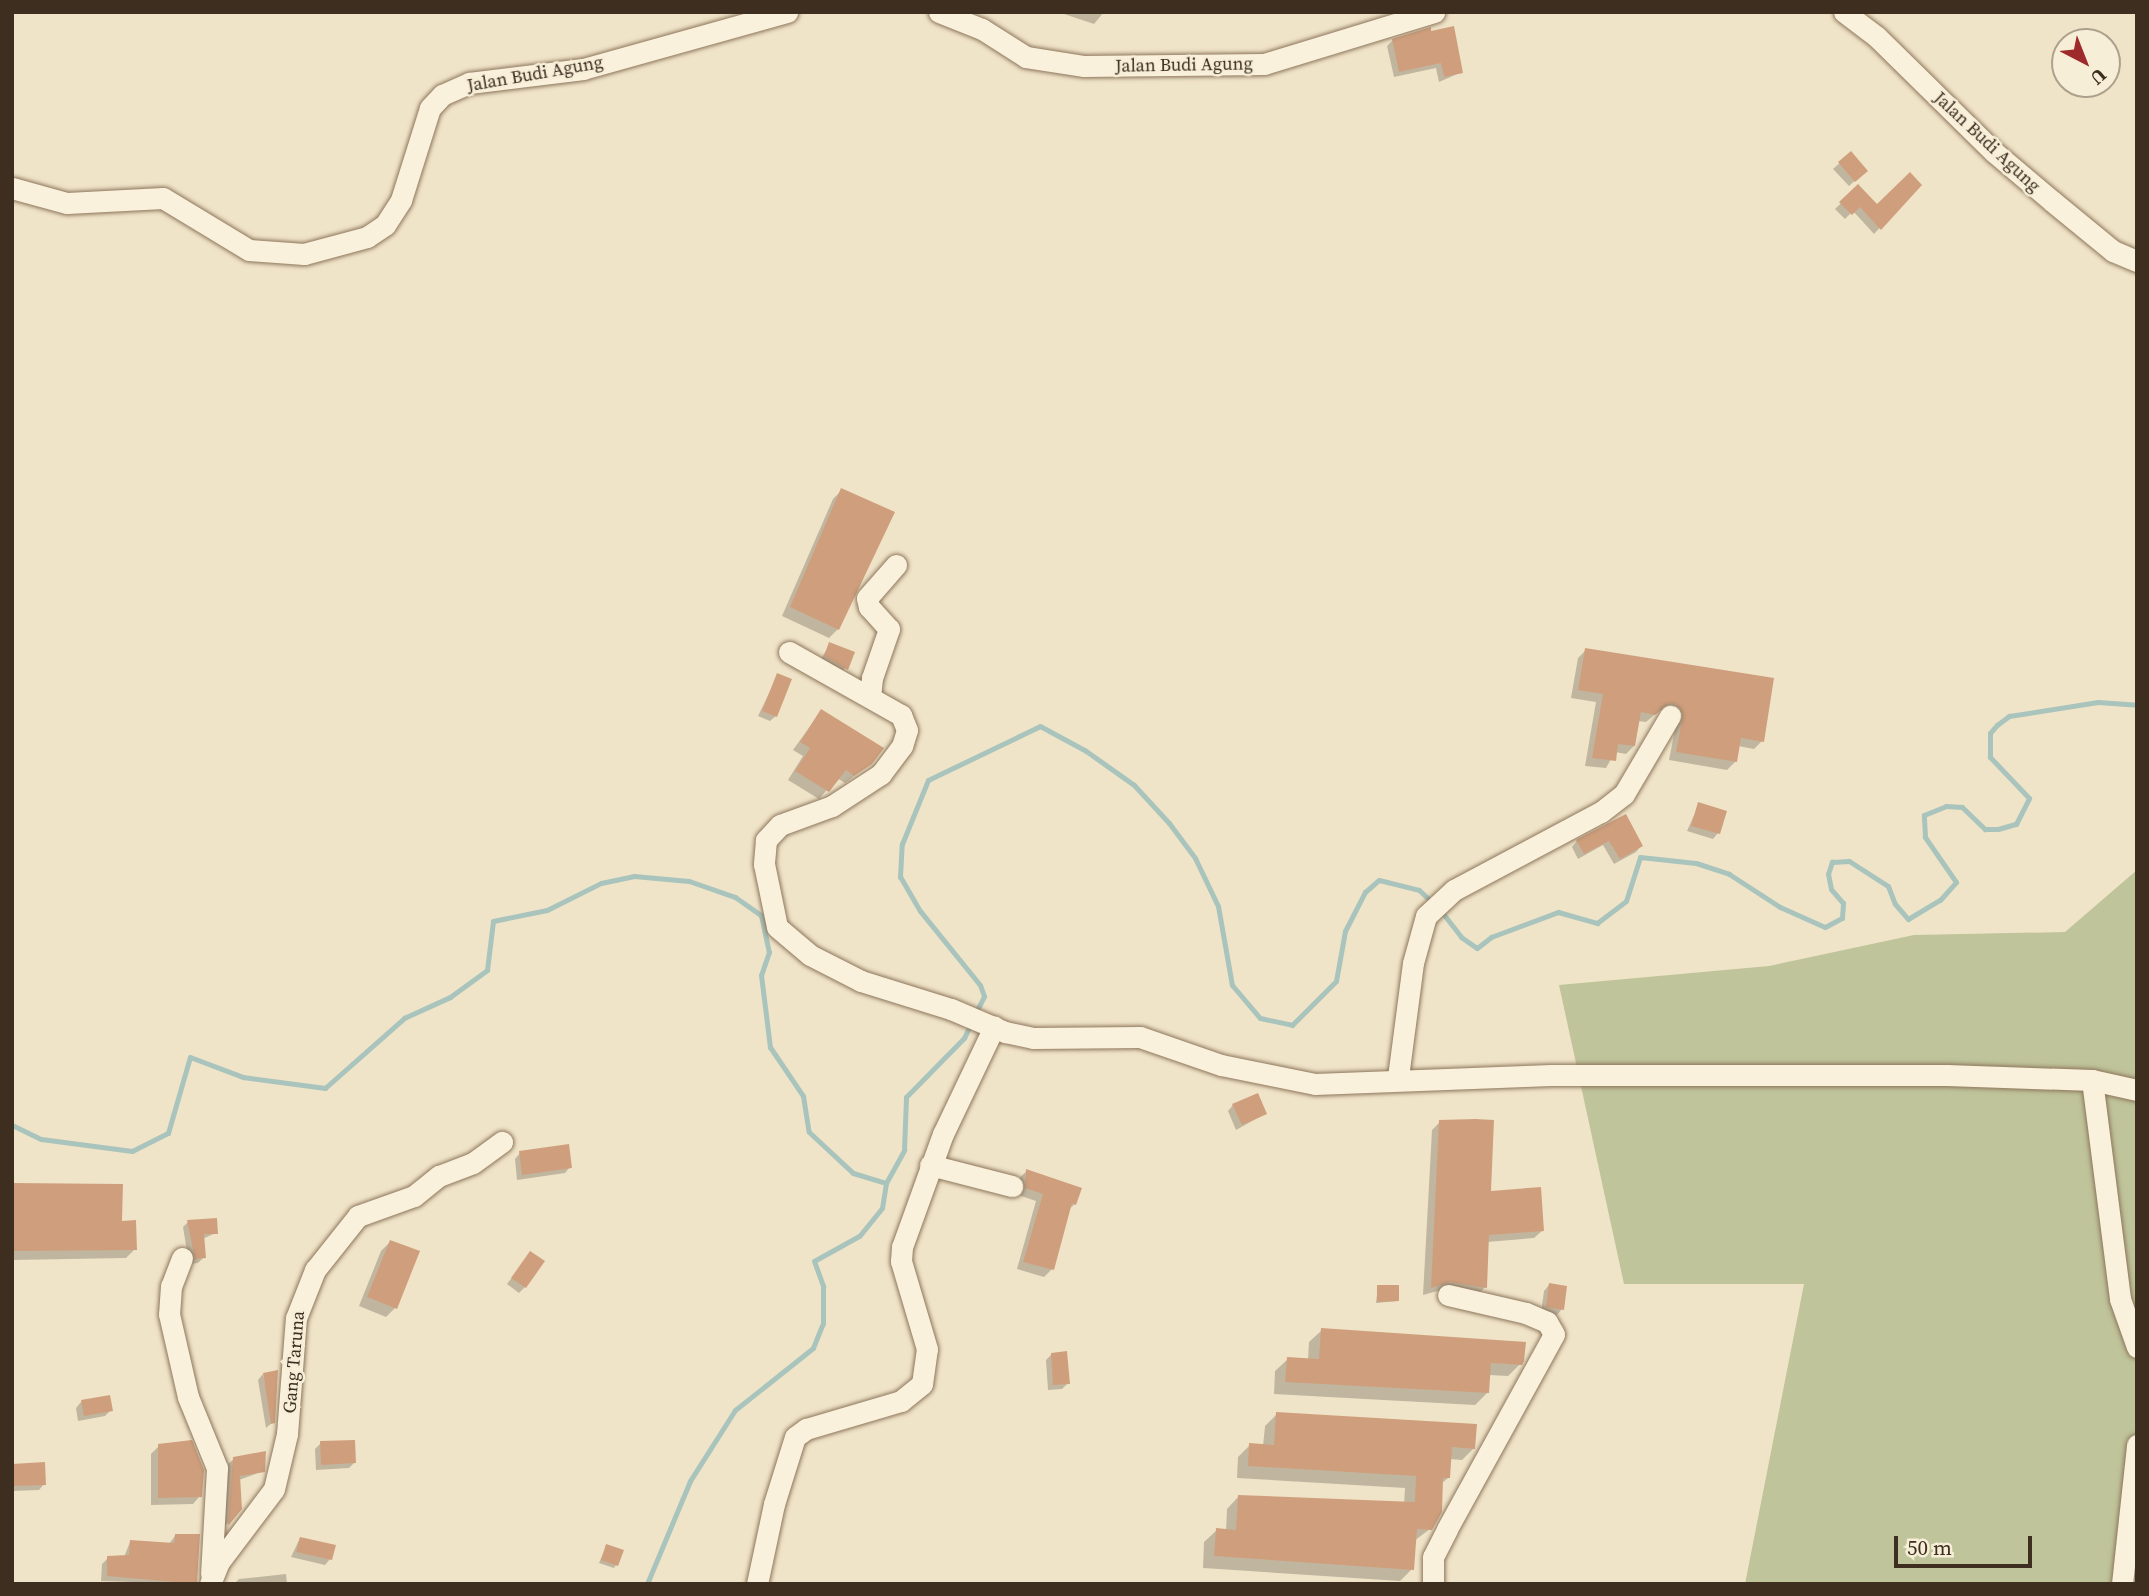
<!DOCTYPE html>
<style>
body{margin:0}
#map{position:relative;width:2149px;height:1596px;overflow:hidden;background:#f0e4c8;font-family:"Source Serif 4",serif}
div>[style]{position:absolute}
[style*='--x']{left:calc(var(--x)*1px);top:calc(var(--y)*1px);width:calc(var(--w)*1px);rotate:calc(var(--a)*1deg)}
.cemetery>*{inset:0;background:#bfc49a}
.shadow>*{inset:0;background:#0003}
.stream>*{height:5px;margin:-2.5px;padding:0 2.5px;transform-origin:2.5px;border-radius:2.5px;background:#a9c4bc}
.building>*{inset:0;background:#cf9f7d}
.roads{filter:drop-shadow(0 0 2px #8d765c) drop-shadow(0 0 2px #8d765c)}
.minor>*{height:21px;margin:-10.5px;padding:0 10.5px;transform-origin:10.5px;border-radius:10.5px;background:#faf1dc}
span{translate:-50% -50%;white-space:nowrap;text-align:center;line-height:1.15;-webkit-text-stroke:5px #f7eed8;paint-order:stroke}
.street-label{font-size:18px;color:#3d2e20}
.frame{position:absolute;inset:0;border:14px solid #3d2e20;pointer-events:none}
.north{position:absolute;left:2051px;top:28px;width:70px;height:70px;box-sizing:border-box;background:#f7eed8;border:2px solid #ada18e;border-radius:50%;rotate:138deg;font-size:19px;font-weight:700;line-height:28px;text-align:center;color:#3d2e20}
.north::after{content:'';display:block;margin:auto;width:24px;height:32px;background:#9e2a2b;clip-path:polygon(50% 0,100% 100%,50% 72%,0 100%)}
.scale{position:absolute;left:1894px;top:1536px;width:138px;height:32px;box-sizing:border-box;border:4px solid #3d2e20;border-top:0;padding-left:9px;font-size:21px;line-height:24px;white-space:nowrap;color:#3d2e20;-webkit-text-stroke:5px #f7eed8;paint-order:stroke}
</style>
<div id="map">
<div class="cemetery">
<i style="clip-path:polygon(2137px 870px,2137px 1584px,1745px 1584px,1804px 1284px,1624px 1284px,1559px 985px,1769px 966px,1914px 935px,2065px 932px)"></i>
</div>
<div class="shadow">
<i style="clip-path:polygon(1058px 12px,1104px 12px,1094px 24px)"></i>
<i style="clip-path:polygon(1393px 40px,1462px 72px,1439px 82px,1436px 68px,1394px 77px,1387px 46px)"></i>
<i style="clip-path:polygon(1851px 153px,1860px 176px,1849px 186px,1833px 169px)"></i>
<i style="clip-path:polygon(1920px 185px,1874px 234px,1853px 211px,1845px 219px,1835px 209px,1858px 187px,1877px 206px)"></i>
<i style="clip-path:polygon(842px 490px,838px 629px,829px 638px,782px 616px,833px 499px)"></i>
<i style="clip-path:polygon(830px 644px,853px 653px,841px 675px,819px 662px)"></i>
<i style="clip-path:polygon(1586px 650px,1762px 741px,1754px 749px,1738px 746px,1736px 761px,1727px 770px,1669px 760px,1676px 724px,1669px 713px,1660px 710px,1646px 722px,1638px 721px,1634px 746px,1626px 754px,1615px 752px,1606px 768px,1585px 766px,1596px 702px,1571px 698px,1578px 658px)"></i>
<i style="clip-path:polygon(778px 675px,776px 716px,770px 721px,758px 716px)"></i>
<i style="clip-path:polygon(821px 711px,871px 763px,845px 783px,837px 778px,819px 799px,788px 780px,803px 756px,793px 750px)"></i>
<i style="clip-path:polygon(1699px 804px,1718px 833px,1713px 839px,1687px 831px)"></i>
<i style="clip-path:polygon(1625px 816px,1641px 846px,1636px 852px,1614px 864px,1603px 845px,1578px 859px,1572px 847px,1577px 841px)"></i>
<i style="clip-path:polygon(1233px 1105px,1265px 1114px,1236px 1130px,1228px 1111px)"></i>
<i style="clip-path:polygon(1440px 1122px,1489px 1193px,1543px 1230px,1534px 1238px,1487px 1242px,1485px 1287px,1477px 1296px,1441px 1290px,1423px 1295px,1432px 1130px)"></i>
<i style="clip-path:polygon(520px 1153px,570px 1167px,565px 1173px,517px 1180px,515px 1159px)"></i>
<i style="clip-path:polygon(1027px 1171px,1075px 1204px,1068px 1210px,1052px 1269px,1044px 1277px,1017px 1269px,1036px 1201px,1018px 1195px,1019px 1178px)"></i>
<i style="clip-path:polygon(12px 1186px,121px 1222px,135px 1249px,126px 1258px,12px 1260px)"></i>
<i style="clip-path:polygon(188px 1222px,216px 1233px,202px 1239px,204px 1257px,198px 1263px,189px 1264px,183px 1227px)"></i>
<i style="clip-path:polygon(390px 1242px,395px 1308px,386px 1317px,359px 1306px,381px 1251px)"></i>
<i style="clip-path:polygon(530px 1253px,525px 1287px,519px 1293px,507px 1284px)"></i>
<i style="clip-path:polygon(1549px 1285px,1562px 1309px,1557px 1315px,1541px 1313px,1544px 1291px)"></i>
<i style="clip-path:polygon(1378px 1286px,1397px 1301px,1376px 1303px)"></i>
<i style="clip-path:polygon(1322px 1330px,1520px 1364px,1508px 1376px,1489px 1375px,1488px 1392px,1475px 1405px,1274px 1394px,1275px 1371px,1288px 1359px,1308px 1360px,1309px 1342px)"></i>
<i style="clip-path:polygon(1052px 1354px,1068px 1383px,1062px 1389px,1048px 1390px,1046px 1360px)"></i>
<i style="clip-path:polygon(263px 1374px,273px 1422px,266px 1428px,258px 1380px)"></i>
<i style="clip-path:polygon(81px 1402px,111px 1410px,105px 1416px,78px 1421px,76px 1408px)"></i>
<i style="clip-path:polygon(1277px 1414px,1474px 1448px,1462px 1460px,1449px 1459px,1448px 1478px,1441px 1484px,1430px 1529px,1414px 1541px,1412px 1569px,1400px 1581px,1203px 1568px,1204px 1542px,1217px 1530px,1226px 1531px,1227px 1509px,1239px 1496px,1404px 1504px,1405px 1488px,1237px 1478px,1238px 1457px,1250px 1445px,1263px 1446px,1265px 1426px)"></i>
<i style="clip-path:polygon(321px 1443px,354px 1463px,349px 1468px,316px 1470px,315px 1449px)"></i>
<i style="clip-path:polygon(159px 1446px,200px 1496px,193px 1504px,151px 1505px,151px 1454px)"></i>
<i style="clip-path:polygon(234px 1459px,263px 1471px,239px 1480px,241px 1509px,223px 1528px,228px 1464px)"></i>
<i style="clip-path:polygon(12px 1465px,44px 1484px,39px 1490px,12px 1491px)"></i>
<i style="clip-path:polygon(175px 1536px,198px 1536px,197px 1584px,101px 1581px,102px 1564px,108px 1558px,124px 1557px,130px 1542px,169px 1544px)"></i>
<i style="clip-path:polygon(300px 1538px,330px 1559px,325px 1565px,291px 1557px)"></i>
<i style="clip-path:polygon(605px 1549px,616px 1565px,614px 1568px,599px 1563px)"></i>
<i style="clip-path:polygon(286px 1574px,287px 1584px,234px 1584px,239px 1579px)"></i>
</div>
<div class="stream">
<i style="--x:1441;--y:911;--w:33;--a:52"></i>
<i style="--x:1461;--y:937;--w:19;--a:35"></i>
<i style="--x:1477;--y:948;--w:18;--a:-38"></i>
<i style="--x:1491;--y:937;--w:72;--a:-20.5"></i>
<i style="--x:1558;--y:912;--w:41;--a:15.8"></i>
<i style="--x:1597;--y:923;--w:36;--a:-37"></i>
<i style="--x:1626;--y:901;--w:46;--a:-72.3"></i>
<i style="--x:1640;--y:857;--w:56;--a:6.1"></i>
<i style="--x:1696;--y:863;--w:35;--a:18"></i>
<i style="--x:1729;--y:874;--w:61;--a:32.9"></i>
<i style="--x:1780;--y:907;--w:49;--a:24"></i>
<i style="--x:1825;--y:927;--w:19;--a:-28"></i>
<i style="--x:1842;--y:918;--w:15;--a:-86"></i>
<i style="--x:1843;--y:903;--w:18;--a:-131"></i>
<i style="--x:1831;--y:889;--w:15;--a:-101"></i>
<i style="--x:1828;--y:874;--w:13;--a:-72"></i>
<i style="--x:1832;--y:862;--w:17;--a:-3"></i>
<i style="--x:1849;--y:861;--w:46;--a:32.7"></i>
<i style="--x:1888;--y:886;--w:19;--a:69"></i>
<i style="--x:1895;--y:904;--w:20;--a:49"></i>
<i style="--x:1908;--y:919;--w:37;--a:-31"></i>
<i style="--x:1940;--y:900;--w:24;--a:-48"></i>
<i style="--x:1956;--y:882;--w:55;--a:-124.6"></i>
<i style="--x:1925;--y:837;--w:22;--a:-93"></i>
<i style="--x:1924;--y:815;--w:24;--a:-22"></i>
<i style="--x:1946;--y:806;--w:16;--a:4"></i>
<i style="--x:1962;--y:807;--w:32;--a:44"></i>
<i style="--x:1985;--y:829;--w:13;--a:0"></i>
<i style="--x:1998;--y:829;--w:19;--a:-16"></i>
<i style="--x:2016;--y:824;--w:29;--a:-63"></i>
<i style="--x:2029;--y:798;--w:57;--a:-133.6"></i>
<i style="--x:1990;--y:757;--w:24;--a:-90"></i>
<i style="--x:1990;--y:733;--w:11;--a:-49"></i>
<i style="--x:1997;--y:725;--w:15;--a:-37"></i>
<i style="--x:2009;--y:716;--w:90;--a:-8.9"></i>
<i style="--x:2098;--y:702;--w:39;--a:4"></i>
<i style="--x:975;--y:1014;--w:20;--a:-63"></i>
<i style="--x:984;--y:996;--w:12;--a:-110"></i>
<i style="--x:980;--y:985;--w:95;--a:-129"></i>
<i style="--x:920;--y:911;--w:39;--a:-120"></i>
<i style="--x:900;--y:877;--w:33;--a:-87"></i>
<i style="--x:902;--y:844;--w:69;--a:-67.9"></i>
<i style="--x:928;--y:780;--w:124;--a:-25.7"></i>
<i style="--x:1040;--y:726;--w:52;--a:28.5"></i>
<i style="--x:1086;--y:751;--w:59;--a:35.3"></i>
<i style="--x:1134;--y:785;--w:52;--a:47.4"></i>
<i style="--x:1169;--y:823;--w:44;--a:53.4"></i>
<i style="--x:1195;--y:858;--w:53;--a:64.4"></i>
<i style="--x:1218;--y:906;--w:80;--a:80"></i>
<i style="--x:1232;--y:985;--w:43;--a:49.7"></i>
<i style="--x:1260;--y:1018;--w:33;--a:12"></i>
<i style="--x:1292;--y:1025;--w:62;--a:-45"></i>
<i style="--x:1336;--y:981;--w:51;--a:-79.8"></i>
<i style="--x:1345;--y:931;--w:44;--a:-62.9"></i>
<i style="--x:1365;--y:892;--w:18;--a:-41"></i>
<i style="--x:1379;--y:880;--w:41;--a:14"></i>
<i style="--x:1419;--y:890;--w:21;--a:43"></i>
<i style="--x:12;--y:1125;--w:32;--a:26"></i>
<i style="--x:41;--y:1139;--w:92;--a:7.5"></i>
<i style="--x:132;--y:1151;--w:40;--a:-26.6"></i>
<i style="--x:168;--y:1133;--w:79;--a:-73.9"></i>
<i style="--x:190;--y:1057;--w:57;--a:20.7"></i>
<i style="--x:243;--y:1077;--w:83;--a:7.6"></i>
<i style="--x:325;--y:1088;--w:106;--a:-41.5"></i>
<i style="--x:404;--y:1018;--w:51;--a:-24.5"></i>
<i style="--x:450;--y:997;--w:46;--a:-36.1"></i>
<i style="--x:487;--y:970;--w:49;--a:-83"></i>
<i style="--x:493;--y:921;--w:55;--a:-11.5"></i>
<i style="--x:547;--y:910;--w:60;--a:-26.6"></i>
<i style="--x:601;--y:883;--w:34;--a:-12"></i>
<i style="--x:634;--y:876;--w:55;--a:5.2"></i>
<i style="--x:689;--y:881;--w:49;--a:19.2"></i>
<i style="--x:735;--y:897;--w:32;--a:35"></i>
<i style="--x:761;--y:915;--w:38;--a:78"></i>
<i style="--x:769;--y:952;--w:24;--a:109"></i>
<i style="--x:761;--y:975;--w:73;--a:82.9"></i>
<i style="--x:770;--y:1047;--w:59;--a:56"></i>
<i style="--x:803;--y:1096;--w:36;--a:81"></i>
<i style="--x:809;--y:1132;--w:60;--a:43"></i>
<i style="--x:853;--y:1173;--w:34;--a:17"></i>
<i style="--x:886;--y:1183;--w:25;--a:99"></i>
<i style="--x:882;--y:1208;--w:36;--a:129"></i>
<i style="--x:859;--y:1236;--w:51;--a:150.9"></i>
<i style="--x:814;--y:1261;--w:27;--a:70"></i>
<i style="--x:823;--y:1286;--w:37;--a:90"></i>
<i style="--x:823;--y:1323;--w:27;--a:112"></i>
<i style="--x:813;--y:1348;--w:100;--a:141.5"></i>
<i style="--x:735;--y:1410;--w:84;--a:122.4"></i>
<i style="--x:690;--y:1481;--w:112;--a:112.7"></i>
<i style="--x:886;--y:1183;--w:38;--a:-61"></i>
<i style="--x:904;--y:1150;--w:53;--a:-87.8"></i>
<i style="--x:906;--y:1097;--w:83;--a:-45.5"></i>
<i style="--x:964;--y:1038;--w:17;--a:-65"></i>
</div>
<div class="building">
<i style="clip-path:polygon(1454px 26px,1463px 73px,1444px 77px,1441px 63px,1399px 72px,1392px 39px,1431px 27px,1431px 31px)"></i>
<i style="clip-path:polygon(1851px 151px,1868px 171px,1855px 182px,1838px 162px)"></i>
<i style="clip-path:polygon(1910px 172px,1922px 185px,1881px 230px,1860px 207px,1852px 215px,1839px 202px,1858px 184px,1877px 204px)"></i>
<i style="clip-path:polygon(841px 488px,895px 512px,839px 630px,790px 607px)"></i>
<i style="clip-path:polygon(829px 642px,855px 652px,848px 670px,824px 656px)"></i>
<i style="clip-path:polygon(1585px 648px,1774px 678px,1764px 742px,1741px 738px,1737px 762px,1676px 752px,1683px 715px,1677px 705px,1669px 703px,1655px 715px,1641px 712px,1635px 746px,1618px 744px,1616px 761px,1592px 758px,1603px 694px,1578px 690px)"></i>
<i style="clip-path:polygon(777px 673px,792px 679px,777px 717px,762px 711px)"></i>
<i style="clip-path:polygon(821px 709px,884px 748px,872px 764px,854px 776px,846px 770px,829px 792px,795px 771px,810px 748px,800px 742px)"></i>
<i style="clip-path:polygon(1698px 802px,1727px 811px,1720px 834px,1691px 826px)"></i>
<i style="clip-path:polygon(1626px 814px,1643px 846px,1620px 859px,1609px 841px,1584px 854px,1576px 840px)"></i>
<i style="clip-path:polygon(1258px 1093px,1267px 1114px,1242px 1125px,1232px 1104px)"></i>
<i style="clip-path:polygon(1475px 1119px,1494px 1120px,1491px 1191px,1541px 1187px,1544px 1231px,1489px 1235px,1487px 1288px,1450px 1282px,1431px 1288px,1439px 1120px)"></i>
<i style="clip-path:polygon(569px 1144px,572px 1168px,522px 1175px,519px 1151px)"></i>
<i style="clip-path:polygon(1026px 1169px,1082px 1188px,1076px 1205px,1072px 1203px,1054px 1270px,1023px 1262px,1043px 1194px,1025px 1188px)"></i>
<i style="clip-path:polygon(12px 1183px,123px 1184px,122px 1221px,136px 1220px,137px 1250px,12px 1251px)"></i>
<i style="clip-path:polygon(217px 1218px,218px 1234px,204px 1234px,206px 1258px,195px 1259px,187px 1220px)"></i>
<i style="clip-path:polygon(390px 1240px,420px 1251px,397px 1309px,367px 1297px)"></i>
<i style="clip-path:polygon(530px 1251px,545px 1261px,526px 1288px,511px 1278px)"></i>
<i style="clip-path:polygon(1549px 1283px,1567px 1286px,1564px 1310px,1546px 1307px)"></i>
<i style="clip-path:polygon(1377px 1285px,1399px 1285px,1399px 1301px,1377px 1302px)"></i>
<i style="clip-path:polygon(1321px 1328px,1526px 1342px,1524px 1361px,1522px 1365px,1491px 1363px,1489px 1393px,1285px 1382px,1287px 1357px,1319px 1359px)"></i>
<i style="clip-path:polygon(1067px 1351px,1070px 1384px,1053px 1385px,1051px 1353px)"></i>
<i style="clip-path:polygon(278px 1370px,275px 1423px,271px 1424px,263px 1373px)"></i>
<i style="clip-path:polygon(110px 1395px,113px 1411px,84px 1416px,81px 1400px)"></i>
<i style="clip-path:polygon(1276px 1412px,1477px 1424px,1475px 1449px,1452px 1447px,1450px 1478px,1443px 1478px,1442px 1512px,1432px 1530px,1417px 1529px,1414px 1570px,1214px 1556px,1216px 1528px,1236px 1530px,1238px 1495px,1415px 1502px,1416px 1476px,1248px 1466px,1249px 1443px,1274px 1445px)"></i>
<i style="clip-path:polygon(192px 1440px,204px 1470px,202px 1497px,158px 1498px,158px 1444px)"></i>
<i style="clip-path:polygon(355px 1440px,356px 1463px,321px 1465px,320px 1441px)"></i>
<i style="clip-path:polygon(266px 1451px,265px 1472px,240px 1476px,242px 1509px,228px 1526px,233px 1457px)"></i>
<i style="clip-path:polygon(45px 1462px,46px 1485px,12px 1486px,12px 1464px)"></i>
<i style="clip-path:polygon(175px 1534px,200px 1534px,197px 1584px,107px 1576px,107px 1556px,129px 1555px,130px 1540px,174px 1543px)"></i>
<i style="clip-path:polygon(300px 1537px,336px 1545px,332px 1560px,296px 1552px)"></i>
<i style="clip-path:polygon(606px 1544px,624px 1550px,618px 1566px,601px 1560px)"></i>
</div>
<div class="roads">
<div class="minor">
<i style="--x:939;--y:12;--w:46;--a:21.6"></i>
<i style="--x:982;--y:29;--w:52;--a:32.5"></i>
<i style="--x:1026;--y:57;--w:59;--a:8.8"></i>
<i style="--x:1084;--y:66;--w:180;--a:-0.6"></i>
<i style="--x:1264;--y:64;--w:178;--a:-17"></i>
<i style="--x:1844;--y:12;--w:41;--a:37.1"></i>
<i style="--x:1877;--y:37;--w:164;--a:44.5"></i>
<i style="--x:1994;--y:152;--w:76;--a:40.2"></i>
<i style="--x:2052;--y:201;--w:79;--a:39.3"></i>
<i style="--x:2113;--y:251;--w:26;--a:23"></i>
<i style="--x:12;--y:188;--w:57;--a:15.3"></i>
<i style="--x:67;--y:203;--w:96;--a:-3"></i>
<i style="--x:163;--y:198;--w:100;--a:31.2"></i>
<i style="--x:249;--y:250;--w:55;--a:4.2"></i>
<i style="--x:304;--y:254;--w:65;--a:-15.1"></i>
<i style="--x:367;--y:237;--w:22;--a:-34"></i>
<i style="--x:385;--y:225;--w:30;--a:-57"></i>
<i style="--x:401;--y:200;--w:96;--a:-72.5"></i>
<i style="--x:430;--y:108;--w:18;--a:-47"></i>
<i style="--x:442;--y:95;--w:30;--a:-24"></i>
<i style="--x:469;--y:83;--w:115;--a:-7"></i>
<i style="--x:583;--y:69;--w:212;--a:-15.6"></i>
<i style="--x:789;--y:652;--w:129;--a:29.4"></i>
<i style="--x:901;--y:715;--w:16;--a:68"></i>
<i style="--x:907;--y:730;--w:17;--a:107"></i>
<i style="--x:902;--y:746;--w:35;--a:127"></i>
<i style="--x:881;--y:774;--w:59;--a:146.9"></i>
<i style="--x:832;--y:806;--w:55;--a:159.9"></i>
<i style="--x:780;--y:825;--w:21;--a:133"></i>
<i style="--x:766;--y:840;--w:24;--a:95"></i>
<i style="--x:764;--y:864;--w:64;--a:78.3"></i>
<i style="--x:777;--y:927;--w:43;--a:40.3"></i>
<i style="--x:810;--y:955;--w:57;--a:27"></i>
<i style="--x:861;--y:981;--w:94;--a:17.3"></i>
<i style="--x:951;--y:1009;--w:59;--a:23.1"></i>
<i style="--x:1005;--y:1032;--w:29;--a:12"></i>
<i style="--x:1033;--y:1038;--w:107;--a:-0.5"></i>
<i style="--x:1140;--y:1037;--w:86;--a:19.1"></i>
<i style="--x:1221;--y:1065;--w:96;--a:11.4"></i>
<i style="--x:1315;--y:1084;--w:236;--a:-2.2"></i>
<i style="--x:1551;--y:1075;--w:396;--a:0"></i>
<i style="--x:1947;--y:1075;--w:145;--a:2"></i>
<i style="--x:2092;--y:1080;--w:46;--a:12.5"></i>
<i style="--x:870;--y:697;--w:19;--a:-84"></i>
<i style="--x:872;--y:678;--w:52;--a:-70.9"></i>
<i style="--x:889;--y:629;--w:30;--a:-132"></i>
<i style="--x:869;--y:607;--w:9;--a:-103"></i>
<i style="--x:867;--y:598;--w:44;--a:-48.7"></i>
<i style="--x:1398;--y:1077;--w:115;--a:-82.5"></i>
<i style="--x:1413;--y:963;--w:49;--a:-74.5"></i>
<i style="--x:1426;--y:916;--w:38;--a:-43"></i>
<i style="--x:1454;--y:890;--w:166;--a:-28"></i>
<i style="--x:1601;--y:812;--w:29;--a:-38"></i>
<i style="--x:1624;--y:794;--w:91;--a:-59.5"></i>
<i style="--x:2092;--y:1080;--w:221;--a:82.7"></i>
<i style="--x:2120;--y:1299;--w:51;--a:70.5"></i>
<i style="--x:930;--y:1165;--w:85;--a:14.4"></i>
<i style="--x:182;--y:1258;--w:30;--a:111"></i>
<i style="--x:171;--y:1286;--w:28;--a:94"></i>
<i style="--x:169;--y:1314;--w:85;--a:77.1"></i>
<i style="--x:188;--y:1397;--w:77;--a:67.8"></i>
<i style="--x:217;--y:1468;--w:106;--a:93.2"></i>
<i style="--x:210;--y:1584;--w:24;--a:-68"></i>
<i style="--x:219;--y:1562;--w:91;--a:-53"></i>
<i style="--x:274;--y:1489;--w:57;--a:-76.7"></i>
<i style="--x:287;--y:1434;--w:116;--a:-85.6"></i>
<i style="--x:296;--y:1318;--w:52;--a:-68.4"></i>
<i style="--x:315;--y:1270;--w:69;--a:-51.5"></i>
<i style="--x:358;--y:1216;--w:59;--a:-19.7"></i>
<i style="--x:414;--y:1196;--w:32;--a:-39"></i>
<i style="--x:439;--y:1176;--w:36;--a:-21"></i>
<i style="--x:473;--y:1163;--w:36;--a:-36"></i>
<i style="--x:757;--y:1584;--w:82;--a:-78"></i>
<i style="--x:774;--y:1504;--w:70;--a:-72.6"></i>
<i style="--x:795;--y:1437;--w:14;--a:-36"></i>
<i style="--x:806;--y:1429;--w:99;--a:-16.4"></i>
<i style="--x:901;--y:1401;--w:27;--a:-39"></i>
<i style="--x:922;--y:1384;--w:35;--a:-82"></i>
<i style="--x:927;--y:1349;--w:92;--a:-106.5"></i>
<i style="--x:901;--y:1261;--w:14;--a:-86"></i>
<i style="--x:902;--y:1247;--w:120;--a:-70.1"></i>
<i style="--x:943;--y:1134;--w:119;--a:-64.5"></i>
<i style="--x:1433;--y:1584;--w:27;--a:-90"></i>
<i style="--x:1433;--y:1557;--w:31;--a:-63"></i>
<i style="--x:1447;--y:1529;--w:222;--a:-61.2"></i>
<i style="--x:1554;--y:1334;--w:14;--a:-120"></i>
<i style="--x:1547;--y:1322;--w:23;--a:-157"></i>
<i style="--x:1526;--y:1313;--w:80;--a:-167"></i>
<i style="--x:2122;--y:1584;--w:140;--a:-83.8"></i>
</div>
</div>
<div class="street-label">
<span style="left:1184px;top:65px;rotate:-1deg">Jalan Budi Agung</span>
<span style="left:535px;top:74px;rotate:-10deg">Jalan Budi Agung</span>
<span style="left:1987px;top:142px;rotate:43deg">Jalan Budi Agung</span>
<span style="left:294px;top:1362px;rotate:-85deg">Gang Taruna</span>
</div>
<div class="frame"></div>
<div class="north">U</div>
<div class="scale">50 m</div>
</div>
